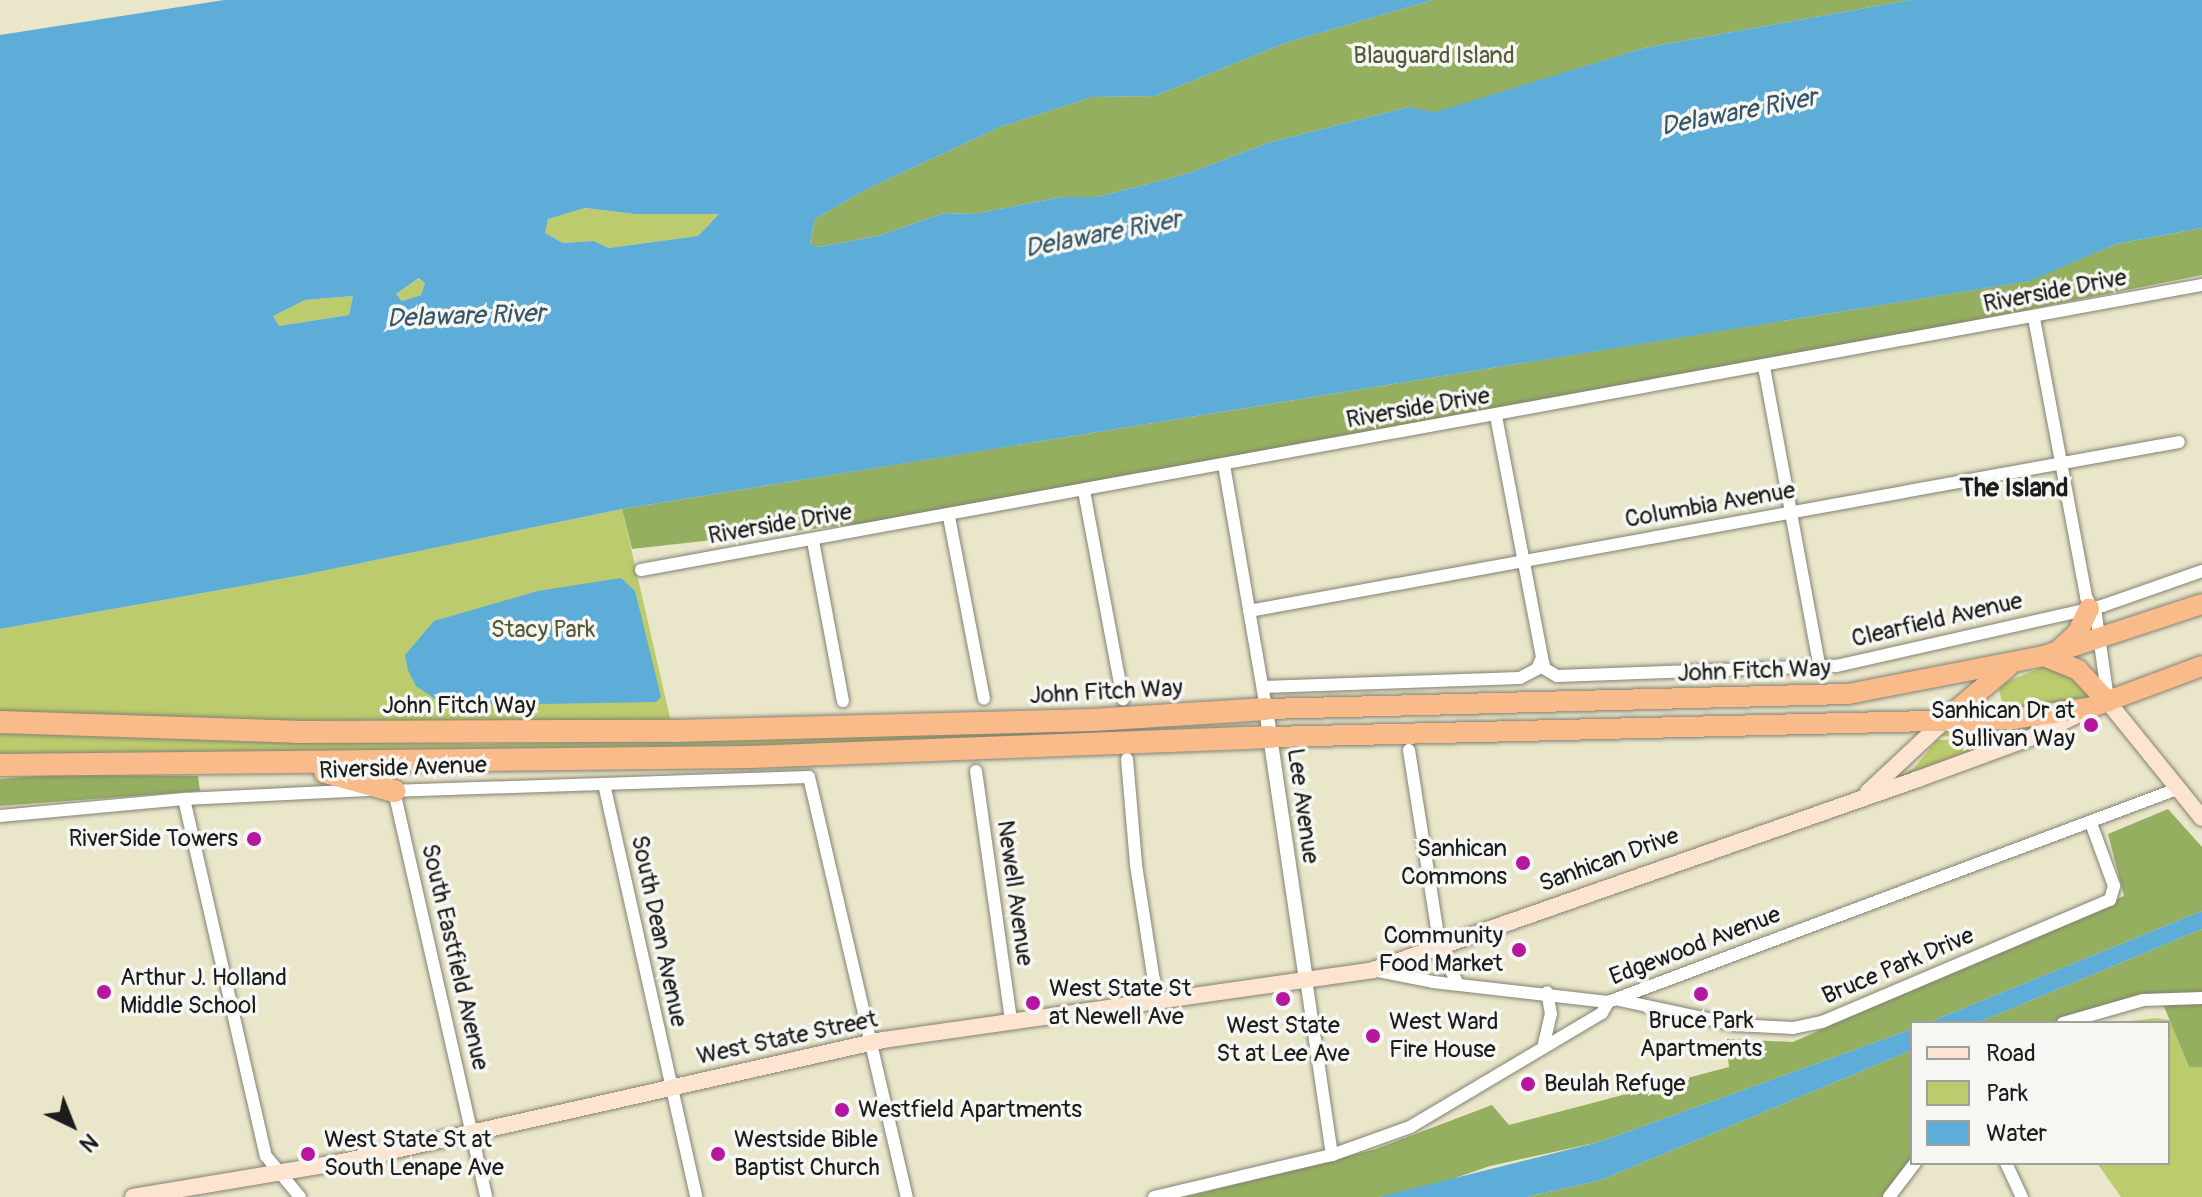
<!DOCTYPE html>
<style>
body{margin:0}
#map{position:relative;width:2202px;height:1197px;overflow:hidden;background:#eae6ca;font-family:Pangolin,sans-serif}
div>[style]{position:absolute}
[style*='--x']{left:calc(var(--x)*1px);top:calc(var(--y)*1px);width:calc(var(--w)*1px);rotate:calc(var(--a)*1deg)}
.green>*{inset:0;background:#bccb6d}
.forest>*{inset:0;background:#95af60}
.water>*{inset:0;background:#5eacd8}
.roads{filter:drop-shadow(0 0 2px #838173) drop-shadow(0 0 2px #838173)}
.minor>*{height:12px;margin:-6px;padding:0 6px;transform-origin:6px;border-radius:6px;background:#fff}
.tertiary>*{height:14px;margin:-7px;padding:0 7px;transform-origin:7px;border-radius:7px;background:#fff}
.secondary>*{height:16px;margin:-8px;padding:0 8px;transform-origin:8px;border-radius:8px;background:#fde4d1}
.trunk>*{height:20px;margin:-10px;padding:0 10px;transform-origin:10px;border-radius:10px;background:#fabb8b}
.motorway>*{height:22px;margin:-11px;padding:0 11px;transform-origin:11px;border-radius:11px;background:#fabb8b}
.dots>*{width:22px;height:22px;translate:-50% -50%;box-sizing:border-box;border:4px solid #f6f6f2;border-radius:50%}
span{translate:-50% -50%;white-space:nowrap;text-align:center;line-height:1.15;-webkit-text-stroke:7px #f6f6f2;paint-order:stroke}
.park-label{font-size:24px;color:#545938}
.street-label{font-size:24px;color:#1c1c1c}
.poi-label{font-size:24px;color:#1c1c1c}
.right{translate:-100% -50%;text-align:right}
.left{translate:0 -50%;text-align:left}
.water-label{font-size:26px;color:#365667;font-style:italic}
.neighbourhood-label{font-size:26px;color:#1c1c1c;font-weight:700}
.legend{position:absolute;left:1910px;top:1021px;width:260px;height:144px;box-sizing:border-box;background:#f6f6f2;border:2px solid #9f9f9c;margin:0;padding:10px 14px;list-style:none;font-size:24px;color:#1c1c1c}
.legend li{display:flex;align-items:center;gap:16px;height:40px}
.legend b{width:40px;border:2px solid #9f9f9c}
.north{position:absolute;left:32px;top:1085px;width:80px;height:80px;-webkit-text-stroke:6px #f6f6f2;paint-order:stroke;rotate:137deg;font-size:22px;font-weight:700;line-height:32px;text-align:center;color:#1c1c1c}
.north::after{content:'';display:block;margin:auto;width:28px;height:36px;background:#1c1c1c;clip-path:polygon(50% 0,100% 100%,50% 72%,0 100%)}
</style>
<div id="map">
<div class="green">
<i style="clip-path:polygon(584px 208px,635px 214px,719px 214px,698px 236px,609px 248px,594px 241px,563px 243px,545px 233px,548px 219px)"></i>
<i style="clip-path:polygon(420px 278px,425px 283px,421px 295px,402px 301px,396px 294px)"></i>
<i style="clip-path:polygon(353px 296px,349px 315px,279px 326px,273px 316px,305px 300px)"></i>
<i style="clip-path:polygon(622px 509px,673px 731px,0 723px,0 629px,303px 575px)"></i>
<i style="clip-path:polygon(2045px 666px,2067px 672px,2093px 698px,2009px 710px,2003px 705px,1999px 690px,2004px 683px)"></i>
<i style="clip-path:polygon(1061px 732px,977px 743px,0 754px,0 733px,478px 744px)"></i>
<i style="clip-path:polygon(2024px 732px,2007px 738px,1940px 736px,1945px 733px)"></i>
<i style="clip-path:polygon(2001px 739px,2000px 741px,1897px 779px,1914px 768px,1937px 740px)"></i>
<i style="clip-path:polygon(2155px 1018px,2170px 1020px,2189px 1067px,2202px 1067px,2202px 1197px,2121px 1197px,2097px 1163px,2168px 1163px,2168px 1023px,2114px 1023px)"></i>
</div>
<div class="forest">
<i style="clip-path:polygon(1433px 0,1910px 0,1644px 48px,1435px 113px,1409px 107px,1271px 142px,1186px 174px,1097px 197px,1062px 197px,973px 214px,944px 213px,878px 236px,818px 247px,810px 244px,815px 219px,867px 189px,1000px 127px,1092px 97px,1155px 96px,1285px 43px)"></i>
<i style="clip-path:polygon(2202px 228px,2202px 275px,1890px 337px,866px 523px,632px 549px,622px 509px,2029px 281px,2116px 244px)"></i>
<i style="clip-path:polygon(49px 775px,198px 776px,200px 791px,0 806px,0 779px)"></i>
<i style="clip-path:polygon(2168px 809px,2202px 847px,2202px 911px,1927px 1023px,1912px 1023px,1912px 1029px,1599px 1142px,1490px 1166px,1426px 1188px,1379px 1197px,1186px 1197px,1376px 1149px,1492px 1105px,1509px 1125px,1729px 1067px,1726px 1039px,1793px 1042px,2124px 896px,2108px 834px)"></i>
<i style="clip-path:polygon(2202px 929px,2202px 1067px,2189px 1067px,2161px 999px,2086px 1023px,1977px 1023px)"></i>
<i style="clip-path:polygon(1912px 1050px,1912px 1163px,1886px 1197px,1527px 1197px,1601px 1180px)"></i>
</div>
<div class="water">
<i style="clip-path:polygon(evenodd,224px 0,1433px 0,1285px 43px,1155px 96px,1092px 97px,1000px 127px,867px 189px,815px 219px,810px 243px,818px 247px,878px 236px,944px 213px,973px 214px,1062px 197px,1097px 197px,1186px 174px,1271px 142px,1409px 107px,1435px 112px,1644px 48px,1910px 0,2202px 0,2202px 228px,2116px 244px,2030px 281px,622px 509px,303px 575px,0 629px,0 35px,224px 0,585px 208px,635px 214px,719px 214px,698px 236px,609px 248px,594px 241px,563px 243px,545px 233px,548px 219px,585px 208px,224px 0,419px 278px,425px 283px,421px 295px,402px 301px,396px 294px,419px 278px,224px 0,353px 296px,349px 315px,279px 326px,273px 316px,305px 300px,353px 296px)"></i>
<i style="clip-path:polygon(621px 578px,635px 591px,638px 603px,661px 697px,656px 702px,476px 705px,437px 700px,416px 686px,408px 670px,405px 655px,434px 621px,538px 591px)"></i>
<i style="clip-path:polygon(2202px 911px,2202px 929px,1977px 1023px,1927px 1023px)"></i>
<i style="clip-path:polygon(1912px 1029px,1912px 1050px,1601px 1180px,1527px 1197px,1379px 1197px,1599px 1142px)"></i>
</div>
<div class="roads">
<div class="minor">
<i style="--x:2034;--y:318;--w:284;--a:79.4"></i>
<i style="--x:2086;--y:597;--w:21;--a:61"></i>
<i style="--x:2096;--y:615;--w:85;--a:81.9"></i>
<i style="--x:1764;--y:367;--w:306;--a:79.5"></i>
<i style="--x:1496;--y:416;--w:246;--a:79.2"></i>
<i style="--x:1542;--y:658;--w:11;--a:75"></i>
<i style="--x:1545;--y:669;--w:14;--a:30"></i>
<i style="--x:1557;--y:676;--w:279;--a:-2.1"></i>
<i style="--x:1836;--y:666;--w:273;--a:-12.7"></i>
<i style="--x:2102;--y:606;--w:106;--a:-19.3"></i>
<i style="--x:1224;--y:465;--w:248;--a:80.2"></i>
<i style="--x:1084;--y:491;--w:212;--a:79.4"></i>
<i style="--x:949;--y:517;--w:185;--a:79.1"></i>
<i style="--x:813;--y:541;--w:163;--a:79.4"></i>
<i style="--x:641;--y:570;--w:1587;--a:-10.35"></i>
<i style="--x:1249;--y:611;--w:945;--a:-10.3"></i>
<i style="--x:1263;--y:687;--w:257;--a:-2"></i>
<i style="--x:1520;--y:678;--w:19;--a:-28"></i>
<i style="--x:1537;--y:669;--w:12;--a:-66"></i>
<i style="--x:1409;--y:750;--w:201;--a:81.1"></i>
<i style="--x:1440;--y:949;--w:36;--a:63"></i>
<i style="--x:1127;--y:759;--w:106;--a:85.1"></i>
<i style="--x:1136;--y:865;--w:137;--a:81.2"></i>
<i style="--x:976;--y:771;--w:252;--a:82"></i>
<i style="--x:604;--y:784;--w:423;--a:77.4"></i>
<i style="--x:390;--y:791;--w:419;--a:-1.9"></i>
<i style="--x:809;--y:777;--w:431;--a:76.9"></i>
<i style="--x:394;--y:791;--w:416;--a:77.2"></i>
<i style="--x:184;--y:799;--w:366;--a:77.1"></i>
<i style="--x:266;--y:1156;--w:53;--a:50.3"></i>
<i style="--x:0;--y:816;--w:185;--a:-5.3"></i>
<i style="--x:184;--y:799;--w:184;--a:-2.8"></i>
<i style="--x:1373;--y:970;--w:61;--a:11.3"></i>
<i style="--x:1433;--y:982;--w:176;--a:6.5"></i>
<i style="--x:1306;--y:979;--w:178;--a:81.6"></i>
<i style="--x:1619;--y:1000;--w:120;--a:12.1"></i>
<i style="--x:1736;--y:1025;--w:57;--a:3"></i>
<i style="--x:1793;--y:1028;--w:30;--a:-12"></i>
<i style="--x:1822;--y:1022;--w:313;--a:-23"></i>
<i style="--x:2110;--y:900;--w:15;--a:-74"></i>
<i style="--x:2114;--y:886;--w:67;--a:-110.1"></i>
<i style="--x:2063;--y:1023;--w:83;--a:-16"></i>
<i style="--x:2143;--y:1000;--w:59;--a:-1.9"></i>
<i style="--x:1543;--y:1048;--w:35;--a:-77"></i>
<i style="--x:1551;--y:1014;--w:22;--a:-100"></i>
<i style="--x:2006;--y:1163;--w:38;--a:65"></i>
<i style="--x:1154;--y:1197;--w:183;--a:-13.3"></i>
<i style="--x:1332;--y:1155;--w:83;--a:-19.7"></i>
<i style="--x:1410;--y:1127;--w:223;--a:-30.7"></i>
<i style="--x:1602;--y:1013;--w:13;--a:-61"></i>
<i style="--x:1608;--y:1002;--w:608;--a:-20.52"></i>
<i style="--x:1889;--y:1197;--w:43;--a:-52.6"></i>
</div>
<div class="tertiary">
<i style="--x:1266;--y:709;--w:273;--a:81.6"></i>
</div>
<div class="secondary">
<i style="--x:2108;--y:702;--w:149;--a:51"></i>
<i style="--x:1868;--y:792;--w:105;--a:-43.1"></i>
<i style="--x:133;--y:1197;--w:212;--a:-9.5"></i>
<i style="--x:342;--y:1162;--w:555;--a:-12.71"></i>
<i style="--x:883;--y:1040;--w:495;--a:-8.1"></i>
<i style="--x:1373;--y:970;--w:577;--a:-19.31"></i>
<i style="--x:1918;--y:779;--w:119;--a:-20.1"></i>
<i style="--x:2030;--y:738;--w:59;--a:-26.1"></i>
</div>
<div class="trunk">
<i style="--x:2059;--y:650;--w:26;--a:-43"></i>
<i style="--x:2078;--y:632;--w:26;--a:-65"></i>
<i style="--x:2044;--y:656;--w:37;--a:22"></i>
<i style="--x:2078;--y:670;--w:44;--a:46.8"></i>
<i style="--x:1266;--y:709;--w:582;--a:-1.48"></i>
<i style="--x:1848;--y:694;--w:200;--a:-11"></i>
<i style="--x:2044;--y:656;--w:166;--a:-18.2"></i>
<i style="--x:1945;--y:720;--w:82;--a:-40.1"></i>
<i style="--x:1271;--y:737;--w:741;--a:-1.39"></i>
<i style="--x:2012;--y:719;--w:81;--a:-8.5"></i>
<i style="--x:2092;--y:707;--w:117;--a:-20.4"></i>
</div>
<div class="motorway">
<i style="--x:0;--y:722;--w:297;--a:1.9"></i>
<i style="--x:297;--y:732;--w:376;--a:-0.2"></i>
<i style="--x:673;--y:731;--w:419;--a:-1.5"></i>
<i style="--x:1092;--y:720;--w:174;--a:-3.6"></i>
<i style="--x:0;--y:765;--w:749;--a:-0.61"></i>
<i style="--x:749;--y:757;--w:522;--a:-2.19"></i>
<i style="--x:325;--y:772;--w:72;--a:15.4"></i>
</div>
</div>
<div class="dots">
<i style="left:2091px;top:725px;background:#b5179e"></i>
<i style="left:254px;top:839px;background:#b5179e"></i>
<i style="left:1523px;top:863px;background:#b5179e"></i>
<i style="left:1519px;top:950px;background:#b5179e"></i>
<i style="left:104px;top:992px;background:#b5179e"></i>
<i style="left:1701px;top:994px;background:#b5179e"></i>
<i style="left:1283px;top:999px;background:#b5179e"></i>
<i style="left:1033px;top:1003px;background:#b5179e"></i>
<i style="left:1373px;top:1036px;background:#b5179e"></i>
<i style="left:1528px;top:1084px;background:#b5179e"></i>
<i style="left:842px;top:1110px;background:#b5179e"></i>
<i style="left:308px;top:1154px;background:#b5179e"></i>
<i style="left:718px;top:1154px;background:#b5179e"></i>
</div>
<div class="park-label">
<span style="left:1434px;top:56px">Blauguard Island</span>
<span style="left:543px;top:630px">Stacy Park</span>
</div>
<div class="street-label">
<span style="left:2055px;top:291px;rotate:-11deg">Riverside Drive</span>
<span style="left:1418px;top:408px;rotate:-10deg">Riverside Drive</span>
<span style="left:1710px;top:505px;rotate:-10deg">Columbia Avenue</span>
<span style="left:780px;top:524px;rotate:-10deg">Riverside Drive</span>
<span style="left:1937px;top:620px;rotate:-13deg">Clearfield Avenue</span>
<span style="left:1754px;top:671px;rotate:-2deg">John Fitch Way</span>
<span style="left:1106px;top:692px;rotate:-3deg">John Fitch Way</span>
<span style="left:459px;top:706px">John Fitch Way</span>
<span style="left:403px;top:768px;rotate:-2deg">Riverside Avenue</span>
<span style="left:1303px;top:806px;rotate:82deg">Lee Avenue</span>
<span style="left:1609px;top:860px;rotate:-20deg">Sanhican Drive</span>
<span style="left:1015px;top:893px;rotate:82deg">Newell Avenue</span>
<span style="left:659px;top:931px;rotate:78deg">South Dean Avenue</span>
<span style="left:1695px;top:946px;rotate:-21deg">Edgewood Avenue</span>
<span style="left:455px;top:957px;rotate:77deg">South Eastfield Avenue</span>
<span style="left:1898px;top:966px;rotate:-23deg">Bruce Park Drive</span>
<span style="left:787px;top:1038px;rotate:-12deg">West State Street</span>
</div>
<div class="poi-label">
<span class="right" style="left:2075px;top:725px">Sanhican Dr at<br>Sullivan Way</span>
<span class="right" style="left:238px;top:839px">RiverSide Towers</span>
<span class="right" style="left:1507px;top:863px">Sanhican<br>Commons</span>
<span class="right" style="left:1503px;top:950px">Community<br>Food Market</span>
<span class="left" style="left:120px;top:992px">Arthur J. Holland<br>Middle School</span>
<span class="left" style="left:1049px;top:1003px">West State St<br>at Newell Ave</span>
<span style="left:1701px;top:1035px">Bruce Park<br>Apartments</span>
<span class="left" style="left:1389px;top:1036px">West Ward<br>Fire House</span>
<span style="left:1283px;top:1040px">West State<br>St at Lee Ave</span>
<span class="left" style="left:1544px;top:1084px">Beulah Refuge</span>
<span class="left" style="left:858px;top:1110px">Westfield Apartments</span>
<span class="left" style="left:324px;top:1154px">West State St at<br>South Lenape Ave</span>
<span class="left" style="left:734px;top:1154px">Westside Bible<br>Baptist Church</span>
</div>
<div class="water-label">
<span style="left:1739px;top:113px;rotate:-11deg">Delaware River</span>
<span style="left:1103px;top:235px;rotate:-11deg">Delaware River</span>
<span style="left:466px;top:317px;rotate:-2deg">Delaware River</span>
</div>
<div class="neighbourhood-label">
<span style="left:2014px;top:489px">The Island</span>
</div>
<ul class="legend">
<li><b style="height:10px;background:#fde4d1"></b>Road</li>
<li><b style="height:22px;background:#bccb6d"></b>Park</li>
<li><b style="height:22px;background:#5eacd8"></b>Water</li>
</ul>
<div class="north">N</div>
</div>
